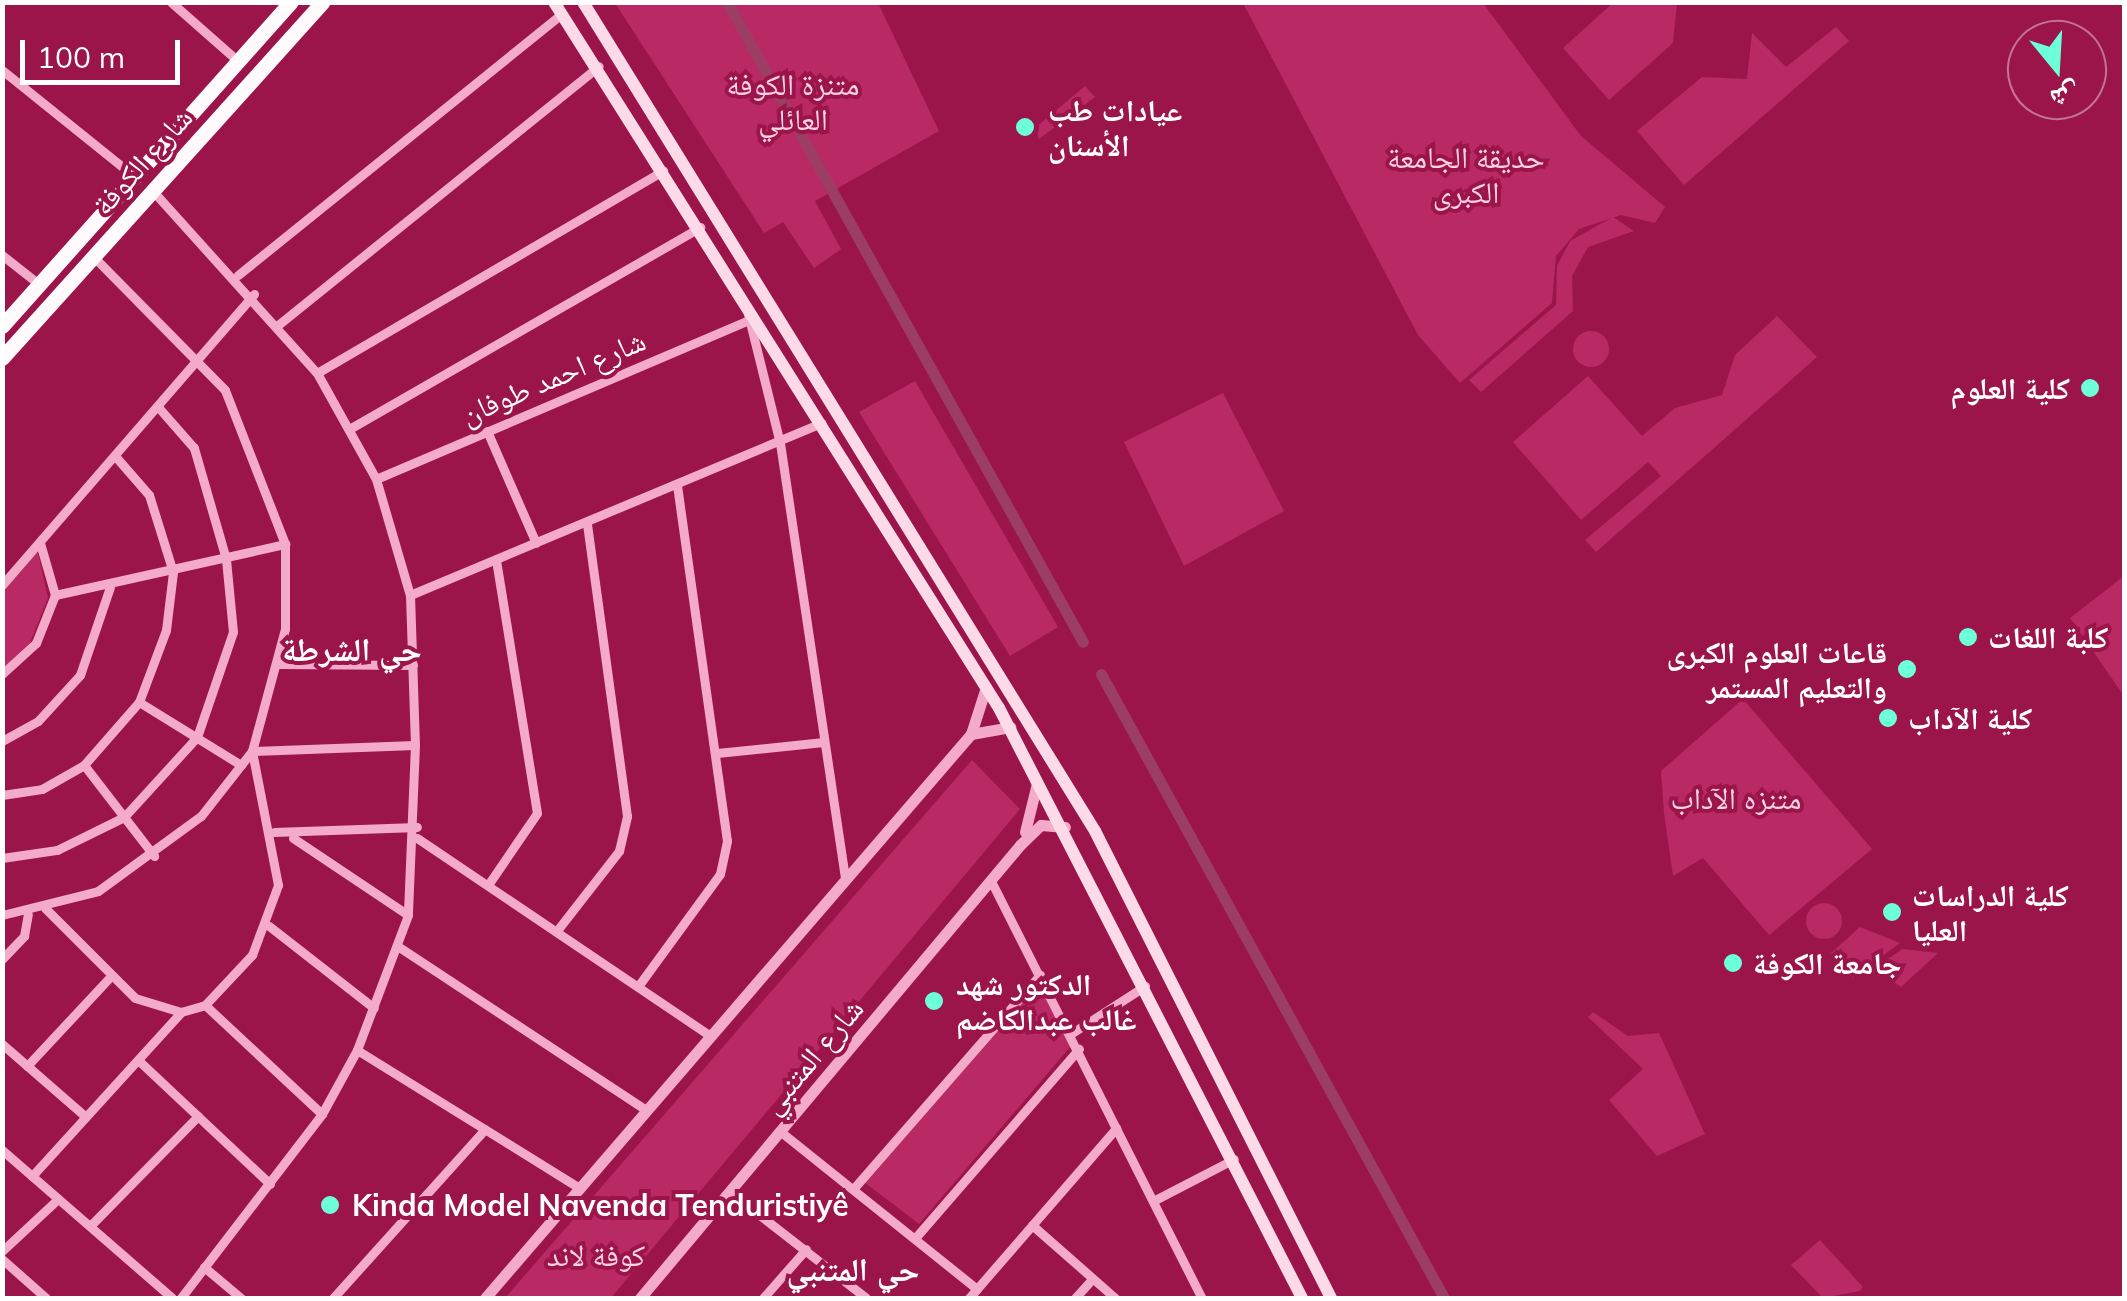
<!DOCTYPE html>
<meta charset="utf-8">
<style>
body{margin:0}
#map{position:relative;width:2127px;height:1301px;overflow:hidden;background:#9b154b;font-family:Mulish,"Noto Naskh Arabic",sans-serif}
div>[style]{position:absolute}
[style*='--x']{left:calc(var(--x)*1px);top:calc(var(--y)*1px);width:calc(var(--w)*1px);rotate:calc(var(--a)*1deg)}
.green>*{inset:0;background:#b92964}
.round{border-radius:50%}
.canal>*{height:11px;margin:-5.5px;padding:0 5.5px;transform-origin:5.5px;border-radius:5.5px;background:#9c3e63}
.minor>*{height:9px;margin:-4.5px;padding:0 4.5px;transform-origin:4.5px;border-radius:4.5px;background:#f3abc9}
.tertiary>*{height:11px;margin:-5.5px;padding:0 5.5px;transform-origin:5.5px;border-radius:5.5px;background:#f3abc9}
.secondary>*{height:12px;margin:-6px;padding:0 6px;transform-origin:6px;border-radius:6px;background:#fcdae8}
.trunk>*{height:15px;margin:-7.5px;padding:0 7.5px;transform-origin:7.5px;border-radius:7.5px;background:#fffbfc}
.dots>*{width:28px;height:28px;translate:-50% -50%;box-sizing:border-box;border:5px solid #9b154b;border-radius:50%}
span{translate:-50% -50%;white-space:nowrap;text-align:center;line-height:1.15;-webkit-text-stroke:8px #9b154b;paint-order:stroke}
.park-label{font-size:30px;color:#fdd3e4}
.poi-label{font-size:30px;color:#fff;font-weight:700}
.left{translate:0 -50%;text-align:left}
.right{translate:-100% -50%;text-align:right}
.street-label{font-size:30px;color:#fff}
.neighbourhood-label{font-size:32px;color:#fff;font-weight:700}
.frame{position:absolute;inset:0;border:5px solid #fff;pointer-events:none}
.north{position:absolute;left:2007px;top:20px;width:100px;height:100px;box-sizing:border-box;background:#9b154b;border:2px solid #c37393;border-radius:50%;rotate:162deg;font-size:28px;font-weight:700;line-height:40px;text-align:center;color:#fff}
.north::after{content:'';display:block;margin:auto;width:35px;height:45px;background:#6dffda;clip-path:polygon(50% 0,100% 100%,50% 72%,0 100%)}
.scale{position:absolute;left:20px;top:40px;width:160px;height:45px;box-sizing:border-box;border:5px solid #fff;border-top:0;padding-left:12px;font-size:30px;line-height:35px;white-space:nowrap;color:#fff;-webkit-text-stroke:8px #9b154b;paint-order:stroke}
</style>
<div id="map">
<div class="green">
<i style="clip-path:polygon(1614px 2px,1677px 3px,1673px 43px,1609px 100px,1563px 48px)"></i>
<i style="clip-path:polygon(615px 3px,878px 3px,939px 131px,815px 201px,841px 249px,814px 268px,783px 222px,764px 233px)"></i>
<i style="clip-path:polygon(1243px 3px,1483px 3px,1581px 136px,1665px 207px,1655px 223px,1621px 215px,1579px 229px,1556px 256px,1552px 303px,1460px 383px,1418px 335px)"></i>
<i style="clip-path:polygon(1836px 27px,1849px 41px,1684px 185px,1637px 131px,1702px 77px,1747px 79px,1752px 33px,1786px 67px)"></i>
<i style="clip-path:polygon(1085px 86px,1095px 97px,1039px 139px,1036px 127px)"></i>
<i style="clip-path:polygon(1613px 217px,1634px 231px,1588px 247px,1572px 276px,1573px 311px,1481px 392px,1469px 380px,1556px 305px,1557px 266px,1570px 241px)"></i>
<i style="clip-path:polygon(1777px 316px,1817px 357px,1596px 552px,1585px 540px,1661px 476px,1648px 462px,1581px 520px,1513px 442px,1588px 376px,1642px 436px,1675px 408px,1722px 395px,1735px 355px)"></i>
<i class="round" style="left:1573px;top:331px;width:36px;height:36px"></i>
<i style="clip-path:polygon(915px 381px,1058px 627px,1010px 656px,859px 412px)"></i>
<i style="clip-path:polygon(1223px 393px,1284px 511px,1184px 566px,1124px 442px)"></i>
<i style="clip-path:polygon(37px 548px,48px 598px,30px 643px,3px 669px,3px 587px)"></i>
<i style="clip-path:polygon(2124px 576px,2124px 696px,2070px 618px)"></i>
<i style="clip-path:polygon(1743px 699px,1872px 849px,1769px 935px,1703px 858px,1673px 876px,1664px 813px,1661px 771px)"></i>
<i style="clip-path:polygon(972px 760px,1020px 809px,611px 1298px,505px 1298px)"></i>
<i class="round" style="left:1806px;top:903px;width:36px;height:36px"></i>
<i style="clip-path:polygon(1860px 927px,1900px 943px,1853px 978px,1831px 953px)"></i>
<i style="clip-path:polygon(1902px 949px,1938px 953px,1901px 987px,1874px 969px)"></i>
<i style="clip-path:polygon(1038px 984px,1071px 1046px,919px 1224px,864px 1182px)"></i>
<i style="clip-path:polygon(1593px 1012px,1628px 1036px,1659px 1033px,1705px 1134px,1657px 1156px,1609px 1100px,1643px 1069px,1588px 1017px)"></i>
<i style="clip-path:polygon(1820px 1240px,1863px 1287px,1860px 1291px,1823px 1298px,1791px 1265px)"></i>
</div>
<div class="canal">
<i style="--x:727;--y:2;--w:732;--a:60.92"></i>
<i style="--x:1101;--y:674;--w:712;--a:61.2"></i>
</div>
<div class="minor">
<i style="--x:171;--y:2;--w:89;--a:41.4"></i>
<i style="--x:2;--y:70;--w:169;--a:38.8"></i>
<i style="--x:152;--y:190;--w:246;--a:48"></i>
<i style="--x:317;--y:373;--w:121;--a:60.9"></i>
<i style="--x:376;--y:479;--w:121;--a:73.7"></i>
<i style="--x:410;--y:595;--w:150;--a:88.1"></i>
<i style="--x:415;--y:745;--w:170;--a:92.4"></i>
<i style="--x:408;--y:915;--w:144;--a:110.7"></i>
<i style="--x:357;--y:1050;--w:73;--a:118.7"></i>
<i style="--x:322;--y:1114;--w:232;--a:127.5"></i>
<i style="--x:2;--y:255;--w:48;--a:38.3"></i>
<i style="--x:238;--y:275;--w:416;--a:-38.9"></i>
<i style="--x:748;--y:314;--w:133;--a:76.1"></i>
<i style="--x:780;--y:443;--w:442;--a:81.5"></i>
<i style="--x:278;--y:325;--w:412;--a:-38.9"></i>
<i style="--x:317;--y:373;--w:401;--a:-30.3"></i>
<i style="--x:351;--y:428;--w:403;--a:-29.9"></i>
<i style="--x:487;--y:431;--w:122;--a:66.4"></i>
<i style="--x:376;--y:479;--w:405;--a:-23.1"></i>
<i style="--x:2;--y:585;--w:385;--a:-49.1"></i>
<i style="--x:55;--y:595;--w:236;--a:-12.5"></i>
<i style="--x:410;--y:595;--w:446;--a:-22.7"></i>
<i style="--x:279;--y:664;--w:134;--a:0.4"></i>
<i style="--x:2;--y:674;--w:46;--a:-42.4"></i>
<i style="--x:36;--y:643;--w:52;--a:-68.4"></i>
<i style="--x:55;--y:595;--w:54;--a:-106.1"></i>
<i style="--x:139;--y:702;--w:120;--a:31.7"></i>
<i style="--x:2;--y:741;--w:41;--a:-29.1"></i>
<i style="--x:38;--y:721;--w:62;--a:-47.6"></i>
<i style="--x:80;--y:675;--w:93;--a:-71.2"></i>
<i style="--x:717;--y:753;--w:107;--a:-5.9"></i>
<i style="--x:84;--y:765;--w:115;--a:52.4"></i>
<i style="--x:2;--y:795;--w:40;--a:-8.5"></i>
<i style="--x:42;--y:789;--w:48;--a:-29.7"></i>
<i style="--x:84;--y:765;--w:84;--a:-48.9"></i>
<i style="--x:139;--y:702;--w:77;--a:-69.4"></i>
<i style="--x:166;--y:630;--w:58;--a:-83.1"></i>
<i style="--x:173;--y:572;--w:81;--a:-107.3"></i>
<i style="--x:149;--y:495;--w:50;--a:-131"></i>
<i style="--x:274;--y:832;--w:143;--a:-2"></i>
<i style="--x:293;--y:838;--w:138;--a:33.8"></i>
<i style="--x:417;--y:838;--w:354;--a:34"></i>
<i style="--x:2;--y:858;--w:56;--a:-8.3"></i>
<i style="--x:57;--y:850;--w:75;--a:-26.2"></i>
<i style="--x:124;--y:817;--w:108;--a:-47.6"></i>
<i style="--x:197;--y:737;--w:111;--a:-71.1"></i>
<i style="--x:233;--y:632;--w:73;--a:-95.5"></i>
<i style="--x:226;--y:559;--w:116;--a:-106.1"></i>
<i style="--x:194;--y:448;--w:53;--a:-131.2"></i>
<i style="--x:991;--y:881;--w:467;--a:63.2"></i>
<i style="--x:490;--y:882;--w:83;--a:-55.7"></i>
<i style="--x:537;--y:813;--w:257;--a:-99.2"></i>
<i style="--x:45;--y:908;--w:127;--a:45"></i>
<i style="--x:135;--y:998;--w:48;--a:16.9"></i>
<i style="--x:181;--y:1012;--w:25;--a:-16"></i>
<i style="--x:205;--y:1005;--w:69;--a:-46.8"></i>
<i style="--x:252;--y:955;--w:75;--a:-69.6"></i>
<i style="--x:278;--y:885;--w:136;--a:-101"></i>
<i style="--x:252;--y:751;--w:163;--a:-2.1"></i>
<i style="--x:2;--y:915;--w:99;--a:-14"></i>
<i style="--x:98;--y:891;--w:127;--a:-36.1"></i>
<i style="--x:201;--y:816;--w:83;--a:-51.9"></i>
<i style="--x:252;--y:751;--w:126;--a:-74.9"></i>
<i style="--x:285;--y:629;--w:85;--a:-90"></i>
<i style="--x:285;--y:544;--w:165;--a:-111.3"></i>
<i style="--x:225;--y:390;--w:188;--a:-134.6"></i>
<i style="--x:269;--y:926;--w:133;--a:38"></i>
<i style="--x:559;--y:928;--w:98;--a:-52.1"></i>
<i style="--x:619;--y:851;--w:36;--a:-77"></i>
<i style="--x:627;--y:816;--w:296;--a:-97.8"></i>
<i style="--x:399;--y:947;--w:296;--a:33.4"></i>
<i style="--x:2;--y:959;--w:32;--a:-46"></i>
<i style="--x:24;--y:936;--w:22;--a:-80"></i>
<i style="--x:639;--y:985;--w:137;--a:-53.9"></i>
<i style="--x:720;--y:874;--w:34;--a:-78"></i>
<i style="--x:727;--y:841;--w:358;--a:-98"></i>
<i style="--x:205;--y:1005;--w:160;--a:43"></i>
<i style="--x:1072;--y:1033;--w:87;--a:-32.8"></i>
<i style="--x:2;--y:1044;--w:111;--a:41"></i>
<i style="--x:357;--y:1050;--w:262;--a:31.8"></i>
<i style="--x:138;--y:1060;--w:181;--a:43.2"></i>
<i style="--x:27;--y:1066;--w:119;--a:-47"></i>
<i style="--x:781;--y:1132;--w:251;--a:38.7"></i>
<i style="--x:2;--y:1150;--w:225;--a:41"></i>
<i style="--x:32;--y:1176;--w:222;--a:-47.7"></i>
<i style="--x:854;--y:1188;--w:283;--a:-48.9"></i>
<i style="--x:730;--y:1192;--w:172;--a:37.9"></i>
<i style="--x:1153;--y:1201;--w:91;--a:-27.4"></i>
<i style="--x:1032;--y:1225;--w:111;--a:41.3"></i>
<i style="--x:90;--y:1226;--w:154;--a:-45.5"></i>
<i style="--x:916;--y:1237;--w:249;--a:-49.1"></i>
<i style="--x:2;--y:1251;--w:76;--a:-42.9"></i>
<i style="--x:2;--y:1259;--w:59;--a:41.6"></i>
<i style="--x:204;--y:1267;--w:48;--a:40"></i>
<i style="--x:333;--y:1298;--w:227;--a:-48"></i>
<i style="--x:763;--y:1298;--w:65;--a:-48.7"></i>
<i style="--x:969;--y:1298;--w:225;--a:-49.1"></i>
<i style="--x:1075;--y:1298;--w:25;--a:-48"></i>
</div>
<div class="tertiary">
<i style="--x:971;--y:734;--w:40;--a:-10"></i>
<i style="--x:1025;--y:832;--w:50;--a:-76.2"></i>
<i style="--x:485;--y:1298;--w:745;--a:-49.25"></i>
<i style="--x:971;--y:734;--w:49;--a:-72.3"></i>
<i style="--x:640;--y:1298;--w:591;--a:-50.01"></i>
<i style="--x:1020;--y:845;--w:29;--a:-44"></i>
<i style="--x:1041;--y:825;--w:24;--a:5"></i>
</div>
<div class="secondary">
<i style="--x:554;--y:2;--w:835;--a:57.78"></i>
<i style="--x:999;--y:708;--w:663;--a:62.82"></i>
<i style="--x:583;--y:2;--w:974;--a:58.3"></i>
<i style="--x:1095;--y:831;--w:523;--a:63.19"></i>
</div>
<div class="trunk">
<i style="--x:2;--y:326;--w:434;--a:-48.3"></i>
<i style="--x:2;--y:358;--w:479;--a:-48"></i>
</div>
<div class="dots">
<i style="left:1025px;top:127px;background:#6dffda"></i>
<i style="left:2090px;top:388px;background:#6dffda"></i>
<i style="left:1968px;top:637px;background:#6dffda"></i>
<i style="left:1907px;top:669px;background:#6dffda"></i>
<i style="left:1888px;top:718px;background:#6dffda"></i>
<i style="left:1892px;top:912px;background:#6dffda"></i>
<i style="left:1733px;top:963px;background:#6dffda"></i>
<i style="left:934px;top:1001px;background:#6dffda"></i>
<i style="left:330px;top:1205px;background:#6dffda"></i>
</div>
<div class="park-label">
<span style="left:793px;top:101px">متنزة الكوفة<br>العائلي</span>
<span style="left:1466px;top:174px">حديقة الجامعة<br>الكبرى</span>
<span style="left:1736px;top:798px">متنزه الآداب</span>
<span style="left:596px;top:1255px">كوفة لاند</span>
</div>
<div class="poi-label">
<span class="left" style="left:1048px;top:127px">عيادات طب<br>الأسنان</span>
<span class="right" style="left:2070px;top:388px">كلية العلوم</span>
<span class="left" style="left:1988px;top:637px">كلبة اللغات</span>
<span class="right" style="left:1887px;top:669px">قاعات العلوم الكبرى<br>والتعليم المستمر</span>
<span class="left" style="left:1908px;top:718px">كلية الآداب</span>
<span class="left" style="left:1912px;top:912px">كلية الدراسات<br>العليا</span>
<span class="left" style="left:1753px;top:963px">جامعة الكوفة</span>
<span class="left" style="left:956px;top:1001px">الدكتور شهد<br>غالب عبدالكاضم</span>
<span class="left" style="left:352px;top:1205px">Kinda Model Navenda Tenduristiyê</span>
</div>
<div class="street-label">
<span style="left:142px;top:161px;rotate:-48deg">شارع الكوفة</span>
<span style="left:553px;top:377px;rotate:-23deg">شارع احمد طوفان</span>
<span style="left:812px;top:1056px;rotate:-50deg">شارع المتنبي</span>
</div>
<div class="neighbourhood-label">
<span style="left:352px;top:649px">حي الشرطة</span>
<span style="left:853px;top:1269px">حي المتنبي</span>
</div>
<div class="frame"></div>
<div class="north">ش</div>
<div class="scale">100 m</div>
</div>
